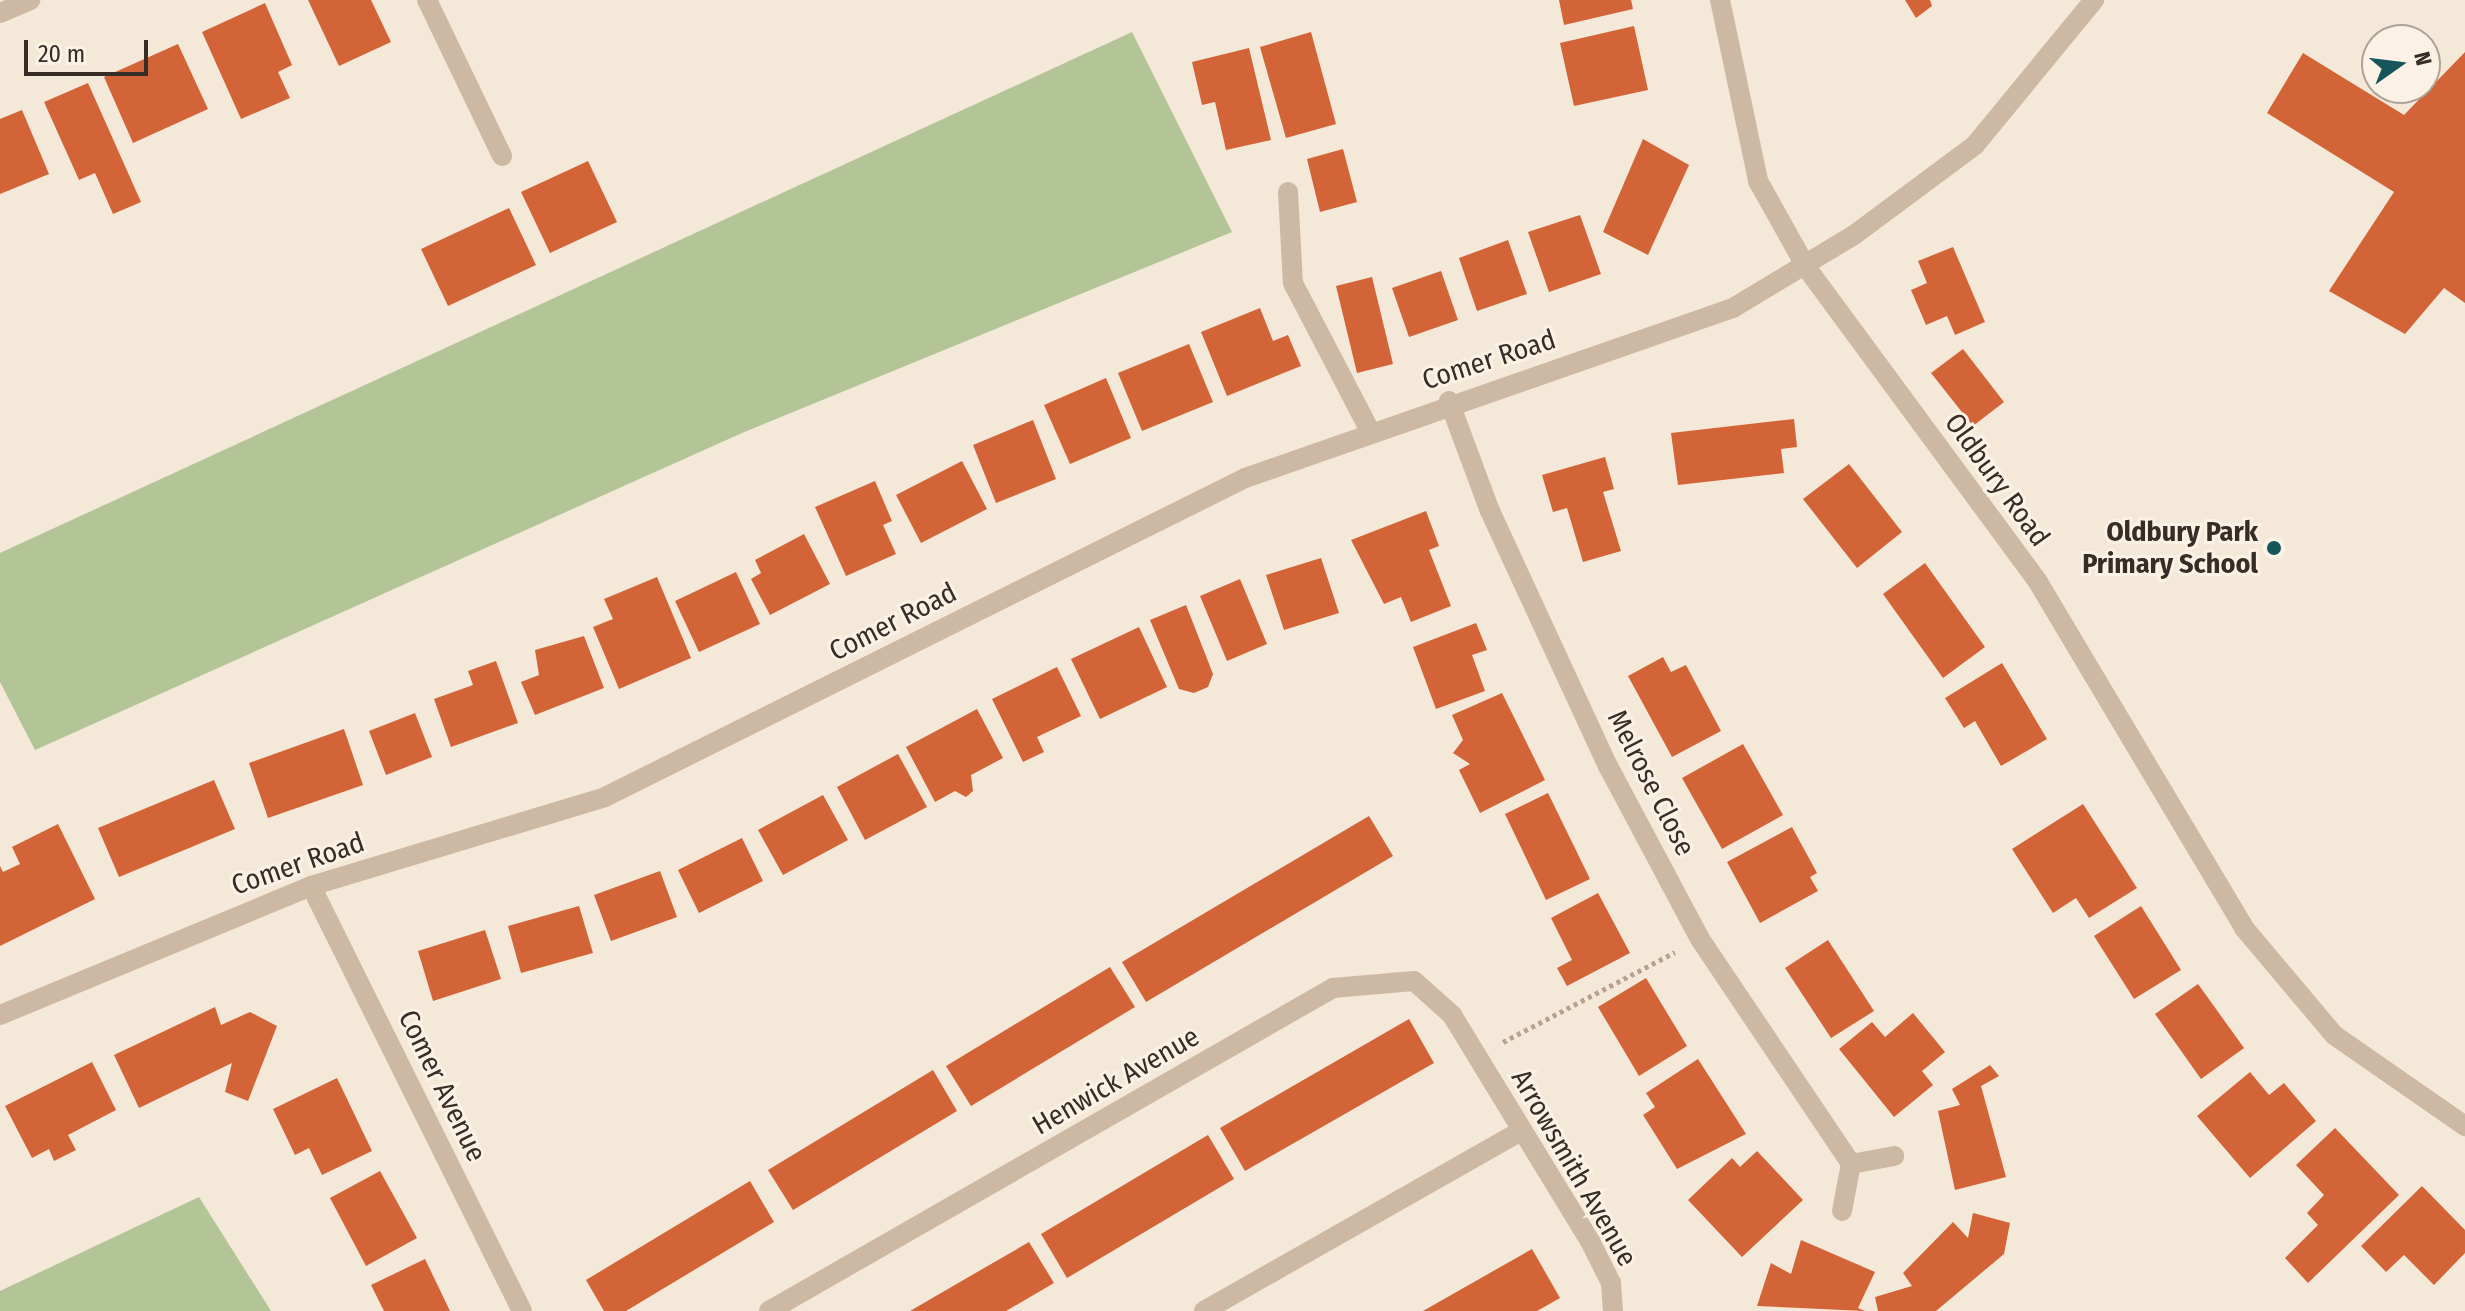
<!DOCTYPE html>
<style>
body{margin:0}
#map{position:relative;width:2465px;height:1311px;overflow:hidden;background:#f4e8d8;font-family:"Fira Sans Condensed",sans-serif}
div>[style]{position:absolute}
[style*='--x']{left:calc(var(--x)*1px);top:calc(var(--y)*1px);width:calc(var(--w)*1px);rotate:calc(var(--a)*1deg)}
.green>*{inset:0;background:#b3c497}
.building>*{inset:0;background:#d26437}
.path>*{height:5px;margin-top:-2.5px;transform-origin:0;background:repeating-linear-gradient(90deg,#b9a28d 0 4px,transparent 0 8px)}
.minor>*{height:20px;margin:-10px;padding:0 10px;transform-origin:10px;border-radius:10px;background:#cdb8a3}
.dots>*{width:22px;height:22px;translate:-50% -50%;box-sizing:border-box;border:4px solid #fbf2e5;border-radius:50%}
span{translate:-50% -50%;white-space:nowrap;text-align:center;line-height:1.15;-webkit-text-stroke:6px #fbf2e5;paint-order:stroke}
.street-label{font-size:28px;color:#372c26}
.poi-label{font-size:28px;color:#372c26;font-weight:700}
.right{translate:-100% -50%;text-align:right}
.north{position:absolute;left:2361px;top:24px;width:80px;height:80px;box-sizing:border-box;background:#fbf2e5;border:2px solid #ada399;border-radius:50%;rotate:76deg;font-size:22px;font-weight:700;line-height:32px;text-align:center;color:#372c26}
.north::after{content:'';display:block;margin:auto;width:28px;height:36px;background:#17555d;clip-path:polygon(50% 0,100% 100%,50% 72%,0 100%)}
.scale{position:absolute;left:24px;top:40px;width:124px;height:36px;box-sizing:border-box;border:4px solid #372c26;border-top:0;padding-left:10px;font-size:24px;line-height:28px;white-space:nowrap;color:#372c26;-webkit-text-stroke:6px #fbf2e5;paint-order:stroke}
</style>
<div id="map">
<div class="green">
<i style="clip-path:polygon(1132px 32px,1232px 232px,742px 433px,35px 750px,0 682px,0 553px)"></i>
<i style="clip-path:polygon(199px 1197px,271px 1311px,0 1311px,0 1291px)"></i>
</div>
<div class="building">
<i style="clip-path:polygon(308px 0,371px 0,391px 42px,339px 66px)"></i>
<i style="clip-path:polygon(1559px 0,1631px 0,1633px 9px,1564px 25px)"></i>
<i style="clip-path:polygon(1905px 0,1930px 0,1932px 6px,1916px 18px)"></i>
<i style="clip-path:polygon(265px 3px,292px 65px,278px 72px,290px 98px,241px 119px,202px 32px)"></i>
<i style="clip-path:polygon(1634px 26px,1648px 90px,1574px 106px,1560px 43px)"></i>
<i style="clip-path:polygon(1311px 32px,1336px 124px,1286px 138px,1260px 47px)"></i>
<i style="clip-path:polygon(178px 44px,208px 109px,133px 143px,104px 77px)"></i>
<i style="clip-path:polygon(1249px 48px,1271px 140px,1226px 150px,1215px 102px,1202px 105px,1192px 62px)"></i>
<i style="clip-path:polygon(2465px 52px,2465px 303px,2444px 288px,2405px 334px,2329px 291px,2394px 192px,2267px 113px,2303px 53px,2404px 115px)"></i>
<i style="clip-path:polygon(88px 83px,141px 202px,113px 214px,95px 173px,79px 180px,44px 102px)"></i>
<i style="clip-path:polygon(22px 110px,49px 174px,0 194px,0 119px)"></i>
<i style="clip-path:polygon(1643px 139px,1689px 165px,1648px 255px,1603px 232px)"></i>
<i style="clip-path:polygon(1343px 149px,1357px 202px,1320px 212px,1307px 159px)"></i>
<i style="clip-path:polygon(588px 161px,617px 222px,550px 253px,521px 192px)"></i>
<i style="clip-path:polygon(509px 208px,536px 265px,448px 306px,421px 249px)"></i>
<i style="clip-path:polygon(1580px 215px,1601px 274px,1549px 292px,1528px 232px)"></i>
<i style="clip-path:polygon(1508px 240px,1527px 294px,1477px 311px,1459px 258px)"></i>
<i style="clip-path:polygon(1953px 247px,1985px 322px,1955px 335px,1947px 316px,1926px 325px,1911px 290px,1927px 283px,1918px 261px)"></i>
<i style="clip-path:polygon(1441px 271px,1458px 320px,1409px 337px,1392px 288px)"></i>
<i style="clip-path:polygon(1372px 277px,1393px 364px,1357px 373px,1336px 286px)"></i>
<i style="clip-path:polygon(1260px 308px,1273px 341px,1288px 335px,1301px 366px,1227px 396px,1201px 332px)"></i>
<i style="clip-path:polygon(1189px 344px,1213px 402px,1142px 431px,1118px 373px)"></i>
<i style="clip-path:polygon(1963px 349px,2004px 402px,1973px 426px,1931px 373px)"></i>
<i style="clip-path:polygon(1106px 378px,1131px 438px,1070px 464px,1044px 405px)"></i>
<i style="clip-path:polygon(1794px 419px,1797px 447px,1781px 449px,1784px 473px,1678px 485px,1671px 433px)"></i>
<i style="clip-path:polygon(1033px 420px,1056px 479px,996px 503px,973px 445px)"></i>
<i style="clip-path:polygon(1605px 457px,1614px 489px,1603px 492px,1621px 551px,1583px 562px,1567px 508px,1553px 512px,1542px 475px)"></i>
<i style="clip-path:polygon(962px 461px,987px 509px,921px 543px,896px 495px)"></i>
<i style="clip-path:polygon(1849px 464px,1902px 532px,1857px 568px,1803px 499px)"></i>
<i style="clip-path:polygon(875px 481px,892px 521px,883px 525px,896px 554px,846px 576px,815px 507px)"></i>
<i style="clip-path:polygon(1426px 511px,1439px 546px,1429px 550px,1451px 606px,1411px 622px,1401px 597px,1384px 604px,1351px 540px)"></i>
<i style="clip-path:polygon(804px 534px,830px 584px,770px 615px,751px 579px,761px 573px,755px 560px)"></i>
<i style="clip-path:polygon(1321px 558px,1339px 613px,1284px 630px,1266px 575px)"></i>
<i style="clip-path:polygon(1925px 563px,1985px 647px,1943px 678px,1883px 594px)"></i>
<i style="clip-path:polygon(736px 572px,760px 624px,699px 652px,675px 601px)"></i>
<i style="clip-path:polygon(657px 577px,691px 658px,619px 689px,593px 627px,613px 619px,604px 599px)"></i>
<i style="clip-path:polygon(1240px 579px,1267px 644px,1227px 661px,1200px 596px)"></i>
<i style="clip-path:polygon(1186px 605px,1213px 674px,1208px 687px,1194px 693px,1179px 689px,1150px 620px)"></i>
<i style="clip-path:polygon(1476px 623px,1487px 650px,1472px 655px,1485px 691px,1436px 709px,1413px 647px)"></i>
<i style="clip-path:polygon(1139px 627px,1167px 687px,1100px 719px,1071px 659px)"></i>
<i style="clip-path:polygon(584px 636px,604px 688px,535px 715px,521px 682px,539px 675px,535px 650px)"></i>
<i style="clip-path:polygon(1663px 657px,1671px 672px,1686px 665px,1721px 731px,1672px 757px,1628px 676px)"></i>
<i style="clip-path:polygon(496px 661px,518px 723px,451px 747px,434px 699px,473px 685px,468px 671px)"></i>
<i style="clip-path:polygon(2002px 663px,2047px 739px,2001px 766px,1975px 721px,1964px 728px,1945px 698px)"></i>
<i style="clip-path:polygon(1057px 667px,1081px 716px,1037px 737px,1044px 752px,1023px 762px,992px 699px)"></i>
<i style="clip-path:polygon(1502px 693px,1545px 780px,1480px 813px,1459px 770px,1470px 764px,1453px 753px,1463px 740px,1452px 715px)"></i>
<i style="clip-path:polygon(977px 709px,1003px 758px,971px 775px,973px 791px,966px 797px,955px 791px,935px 802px,906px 747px)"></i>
<i style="clip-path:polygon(415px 713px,432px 757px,386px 775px,369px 731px)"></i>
<i style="clip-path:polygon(344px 729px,363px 785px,268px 818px,249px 763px)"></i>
<i style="clip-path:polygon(1743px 744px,1783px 815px,1722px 849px,1682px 778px)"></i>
<i style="clip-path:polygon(898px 754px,927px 807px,865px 840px,837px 787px)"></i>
<i style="clip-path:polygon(214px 780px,235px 829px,119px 877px,98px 828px)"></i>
<i style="clip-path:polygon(1548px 793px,1590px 879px,1546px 900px,1505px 814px)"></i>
<i style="clip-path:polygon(823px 795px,848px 840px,783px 875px,758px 830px)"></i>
<i style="clip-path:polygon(2083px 804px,2137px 888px,2089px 918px,2076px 898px,2053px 913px,2012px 849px)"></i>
<i style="clip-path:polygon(1369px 816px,1393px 856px,1146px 1002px,1122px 962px)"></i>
<i style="clip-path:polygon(58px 824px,95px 899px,0 946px,0 866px,3px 872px,20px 864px,12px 847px)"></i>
<i style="clip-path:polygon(1792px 827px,1817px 873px,1810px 877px,1818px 891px,1760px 923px,1727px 862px)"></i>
<i style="clip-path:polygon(742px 838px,763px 881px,699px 913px,678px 870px)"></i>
<i style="clip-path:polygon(660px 871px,677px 917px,611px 941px,594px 895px)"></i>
<i style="clip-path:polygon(1598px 893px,1630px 953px,1567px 986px,1557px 968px,1572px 960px,1551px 918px)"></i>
<i style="clip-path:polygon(579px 906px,593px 953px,521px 973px,508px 926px)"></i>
<i style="clip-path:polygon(2141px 906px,2181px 970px,2134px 999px,2094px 936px)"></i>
<i style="clip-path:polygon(485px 930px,501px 979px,433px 1001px,418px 951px)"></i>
<i style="clip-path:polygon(1828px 940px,1874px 1011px,1831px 1038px,1785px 968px)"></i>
<i style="clip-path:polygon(1110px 967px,1135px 1007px,971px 1106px,946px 1066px)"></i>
<i style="clip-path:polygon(1646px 978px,1687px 1046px,1639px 1076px,1598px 1007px)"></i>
<i style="clip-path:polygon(2198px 984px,2244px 1048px,2201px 1079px,2155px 1014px)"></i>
<i style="clip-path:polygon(215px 1007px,221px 1025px,250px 1012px,277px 1026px,248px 1101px,225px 1092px,232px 1063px,139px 1108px,114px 1055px)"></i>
<i style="clip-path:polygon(1913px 1013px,1945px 1052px,1922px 1071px,1933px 1085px,1894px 1117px,1839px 1049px,1872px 1022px,1885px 1037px)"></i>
<i style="clip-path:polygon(1409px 1019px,1434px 1063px,1245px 1171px,1220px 1128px)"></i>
<i style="clip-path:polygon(1698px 1059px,1746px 1134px,1677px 1169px,1643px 1115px,1655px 1107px,1646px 1093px)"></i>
<i style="clip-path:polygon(92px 1062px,116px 1110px,68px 1135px,76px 1150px,54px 1161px,49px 1149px,32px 1158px,5px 1106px)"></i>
<i style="clip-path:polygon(1990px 1065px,1999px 1076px,1981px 1086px,2006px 1177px,1955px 1190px,1938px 1111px,1960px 1105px,1952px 1089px)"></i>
<i style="clip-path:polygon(933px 1070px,957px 1111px,793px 1210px,768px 1170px)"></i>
<i style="clip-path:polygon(2250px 1072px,2269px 1095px,2284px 1083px,2316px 1121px,2250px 1178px,2197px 1116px)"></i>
<i style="clip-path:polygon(337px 1078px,372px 1151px,322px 1175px,309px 1148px,295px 1155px,273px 1109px)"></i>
<i style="clip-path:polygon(2335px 1128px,2399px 1195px,2308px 1283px,2285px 1258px,2318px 1225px,2307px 1213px,2324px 1195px,2296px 1165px)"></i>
<i style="clip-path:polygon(1208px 1135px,1234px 1179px,1067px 1278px,1041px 1234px)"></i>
<i style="clip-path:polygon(1757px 1151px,1803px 1200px,1742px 1257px,1688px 1200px,1732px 1158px,1740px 1167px)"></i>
<i style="clip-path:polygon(380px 1171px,417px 1238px,366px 1266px,330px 1198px)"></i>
<i style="clip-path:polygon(750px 1181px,774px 1222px,626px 1311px,604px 1311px,586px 1280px)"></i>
<i style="clip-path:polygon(2422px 1186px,2465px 1230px,2465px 1253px,2434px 1285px,2404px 1255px,2386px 1272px,2361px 1246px)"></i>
<i style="clip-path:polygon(1973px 1213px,2010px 1223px,2004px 1254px,1936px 1311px,1878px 1311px,1875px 1297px,1912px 1286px,1903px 1273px,1953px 1222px,1968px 1238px)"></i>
<i style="clip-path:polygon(1801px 1240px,1875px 1272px,1858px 1308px,1865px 1311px,1757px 1306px,1771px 1263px,1791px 1274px)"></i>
<i style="clip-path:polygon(1029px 1242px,1054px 1283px,1006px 1311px,910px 1311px)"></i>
<i style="clip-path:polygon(1532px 1249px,1560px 1298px,1537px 1311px,1423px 1311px)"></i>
<i style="clip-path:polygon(425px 1259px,450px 1311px,384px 1311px,371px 1285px)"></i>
</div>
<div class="path">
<i style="--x:1503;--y:1042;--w:194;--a:-27.6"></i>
</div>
<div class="minor">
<i style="--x:427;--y:0;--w:173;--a:64.3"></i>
<i style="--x:1720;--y:0;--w:185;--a:78.1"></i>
<i style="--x:1758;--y:181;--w:98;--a:60.8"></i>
<i style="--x:1806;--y:267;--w:391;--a:53.6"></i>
<i style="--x:2038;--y:582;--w:403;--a:59.2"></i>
<i style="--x:2244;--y:928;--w:140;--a:49.9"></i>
<i style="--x:2334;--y:1035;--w:160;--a:34.8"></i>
<i style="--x:0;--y:13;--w:33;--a:-23"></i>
<i style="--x:1288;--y:192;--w:91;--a:86.9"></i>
<i style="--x:1293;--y:283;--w:167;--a:62.5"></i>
<i style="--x:1449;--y:401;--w:117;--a:69.6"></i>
<i style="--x:1490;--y:511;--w:281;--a:65.2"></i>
<i style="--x:1608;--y:766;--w:196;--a:62"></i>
<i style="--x:1700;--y:939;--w:271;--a:56.1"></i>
<i style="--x:311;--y:886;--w:474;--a:63.6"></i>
<i style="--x:0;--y:1015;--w:337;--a:-22.5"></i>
<i style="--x:311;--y:886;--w:307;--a:-16.8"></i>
<i style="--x:605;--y:797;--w:715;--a:-26.49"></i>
<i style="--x:1245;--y:478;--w:517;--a:-19.21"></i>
<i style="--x:1733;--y:308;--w:141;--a:-31.1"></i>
<i style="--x:1854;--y:235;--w:151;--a:-36.6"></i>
<i style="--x:1975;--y:145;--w:188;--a:-50.6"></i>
<i style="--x:1842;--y:1211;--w:48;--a:-79.2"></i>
<i style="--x:1851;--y:1164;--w:44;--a:-10.5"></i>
<i style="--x:769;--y:1311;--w:650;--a:-29.8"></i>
<i style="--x:1333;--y:988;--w:81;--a:-4.9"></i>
<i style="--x:1414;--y:981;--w:51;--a:41.8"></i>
<i style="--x:1452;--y:1015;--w:265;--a:58.6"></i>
<i style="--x:1590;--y:1241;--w:47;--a:63.4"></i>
<i style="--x:1611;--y:1283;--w:28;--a:86"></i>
<i style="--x:1204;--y:1311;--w:362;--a:-29.6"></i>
</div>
<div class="dots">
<i style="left:2274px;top:548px;background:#17555d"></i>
</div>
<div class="street-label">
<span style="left:1489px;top:360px;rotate:-18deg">Comer Road</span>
<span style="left:1997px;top:480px;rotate:54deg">Oldbury Road</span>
<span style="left:893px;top:622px;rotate:-27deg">Comer Road</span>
<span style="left:1651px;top:783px;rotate:63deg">Melrose Close</span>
<span style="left:298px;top:864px;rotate:-19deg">Comer Road</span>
<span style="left:1116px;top:1081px;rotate:-30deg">Henwick Avenue</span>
<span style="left:442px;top:1086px;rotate:64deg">Comer Avenue</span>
<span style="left:1574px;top:1168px;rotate:60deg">Arrowsmith Avenue</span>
</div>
<div class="poi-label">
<span class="right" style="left:2258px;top:548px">Oldbury Park<br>Primary School</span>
</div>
<div class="north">N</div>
<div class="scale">20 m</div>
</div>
